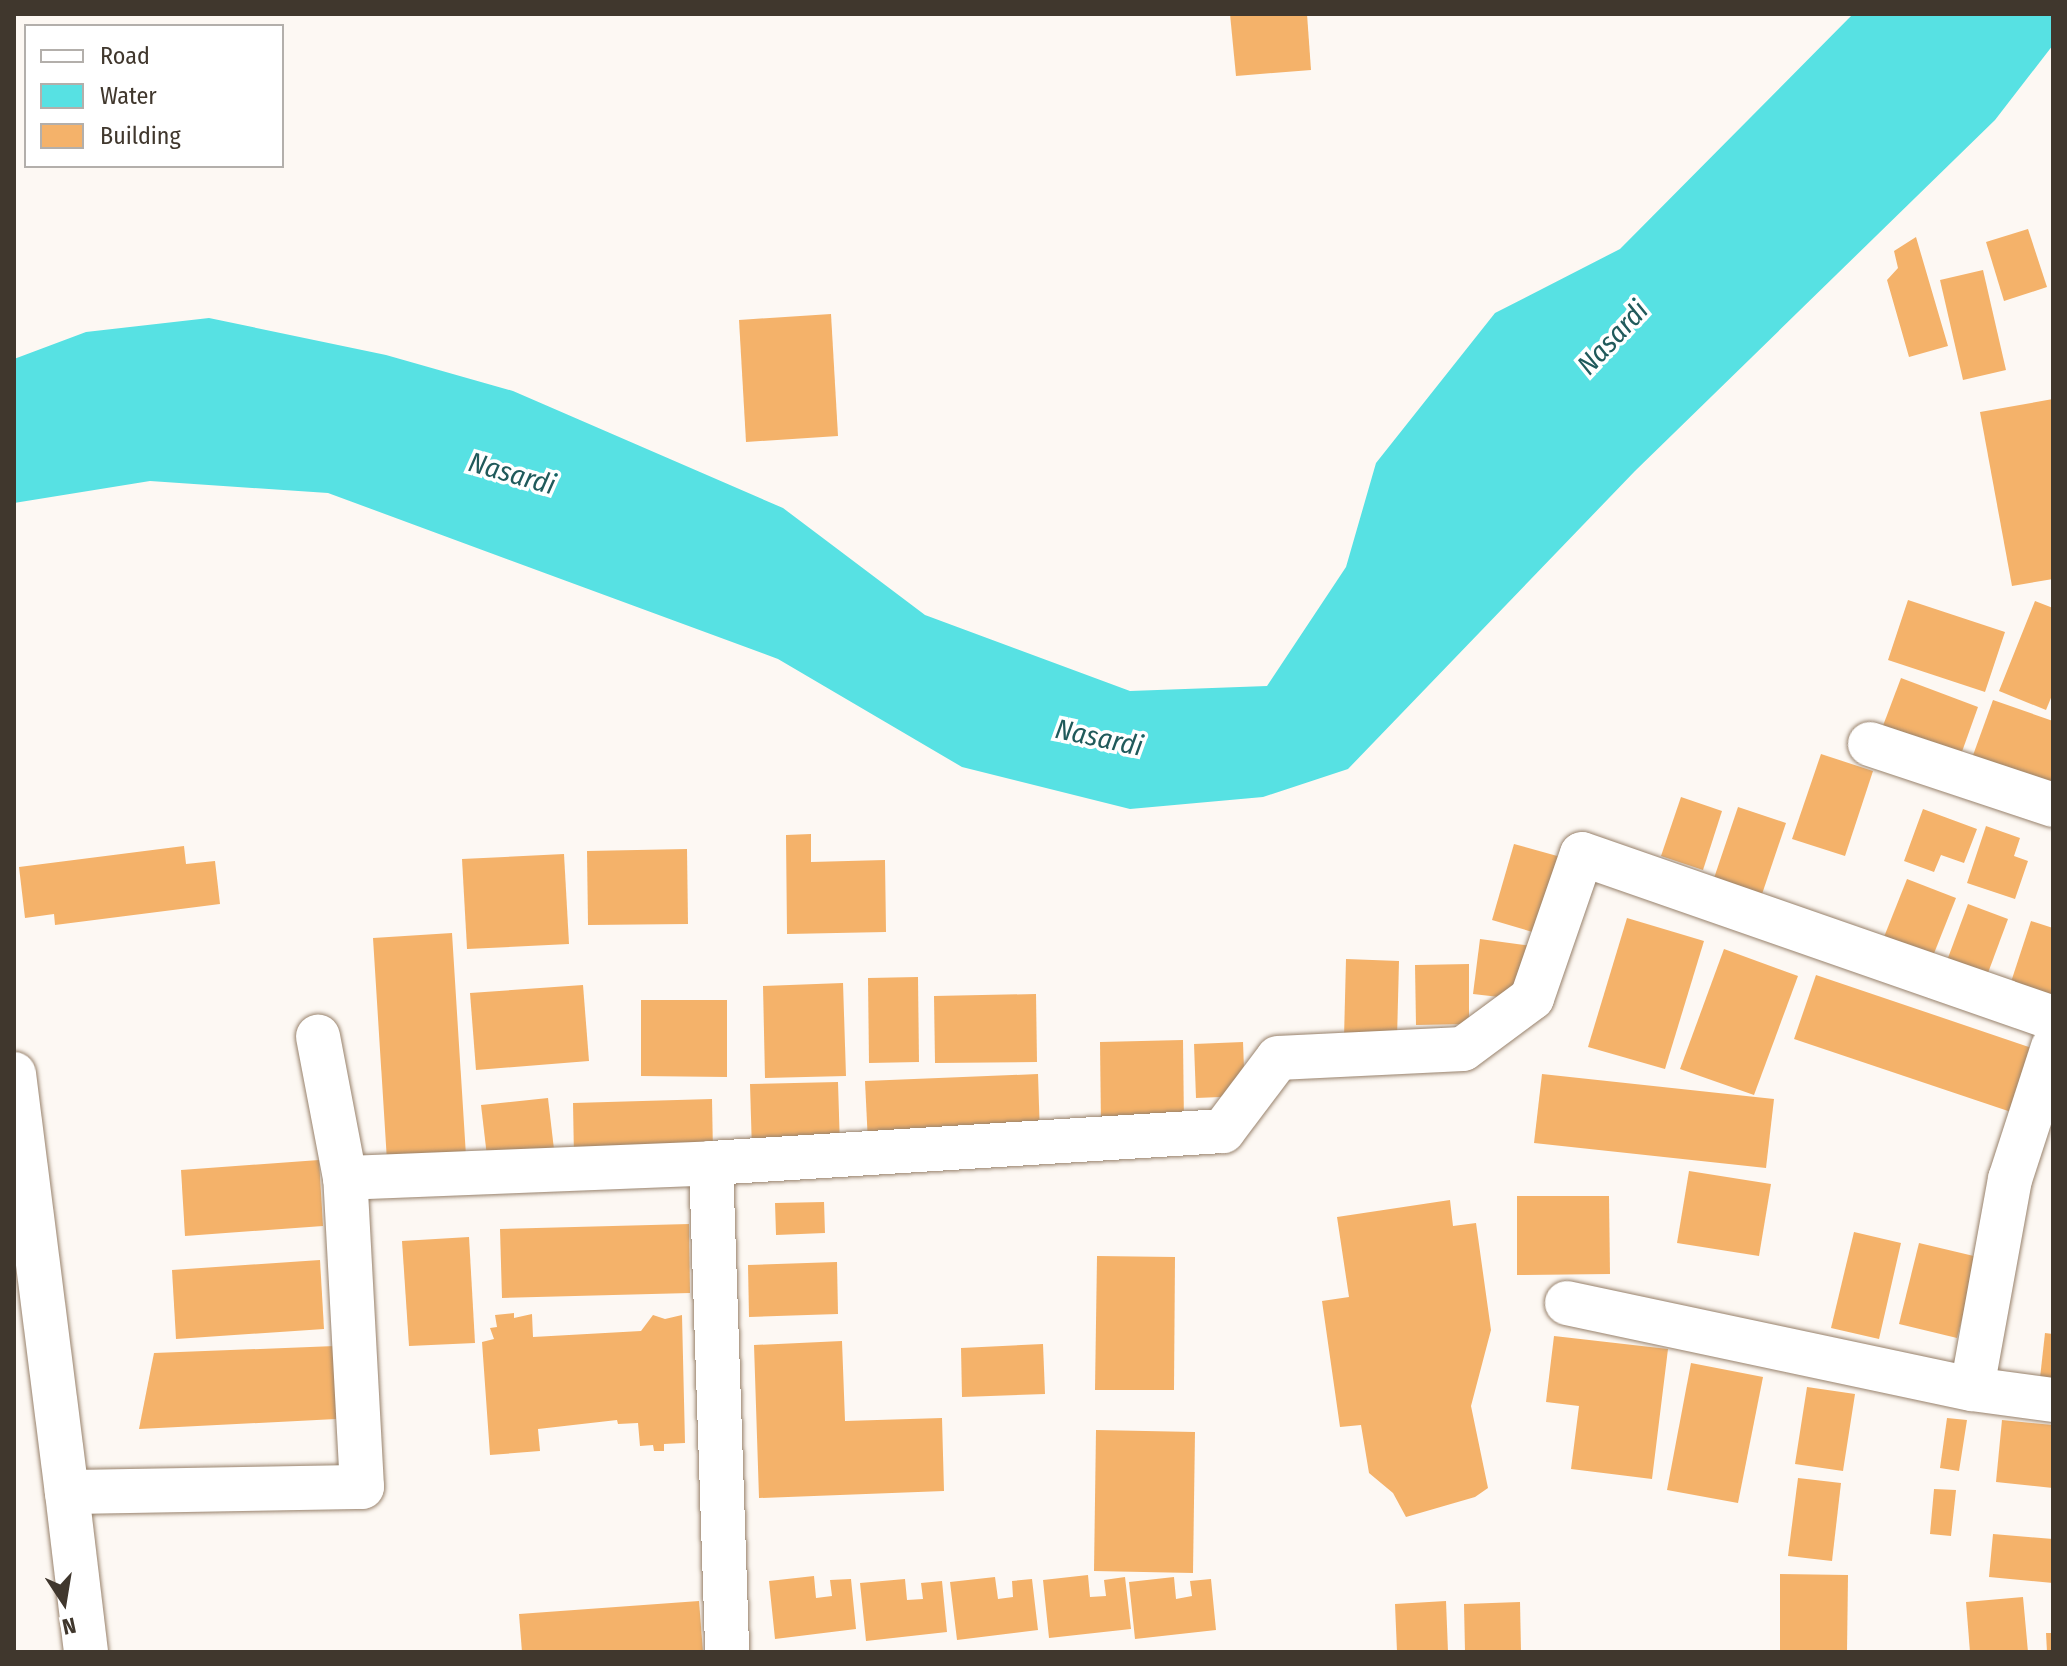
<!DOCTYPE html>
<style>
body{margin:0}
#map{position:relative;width:2067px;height:1666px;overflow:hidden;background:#fdf8f3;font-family:"Fira Sans Condensed",sans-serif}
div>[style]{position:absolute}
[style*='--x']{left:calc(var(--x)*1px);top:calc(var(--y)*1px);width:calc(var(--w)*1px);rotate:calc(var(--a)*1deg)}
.water>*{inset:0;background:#57e1e3}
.building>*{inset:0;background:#f4b26a}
.roads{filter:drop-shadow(0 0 2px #98826c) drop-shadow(0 0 2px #98826c)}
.minor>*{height:44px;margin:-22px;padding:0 22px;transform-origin:22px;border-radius:22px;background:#fff}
span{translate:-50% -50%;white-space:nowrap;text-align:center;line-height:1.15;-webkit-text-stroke:7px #fff;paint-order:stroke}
.water-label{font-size:28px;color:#205a5b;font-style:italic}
.frame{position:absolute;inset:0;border:16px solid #40372d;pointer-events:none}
.legend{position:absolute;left:24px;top:24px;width:260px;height:144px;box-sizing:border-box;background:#fff;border:2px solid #b3afab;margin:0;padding:10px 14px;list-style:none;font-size:24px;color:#40372d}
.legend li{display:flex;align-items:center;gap:16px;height:40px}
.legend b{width:40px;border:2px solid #b3afab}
.north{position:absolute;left:24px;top:1562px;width:80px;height:80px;-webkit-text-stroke:6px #fff;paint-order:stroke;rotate:168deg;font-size:22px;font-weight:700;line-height:32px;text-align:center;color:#40372d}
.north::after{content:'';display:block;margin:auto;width:28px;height:36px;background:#40372d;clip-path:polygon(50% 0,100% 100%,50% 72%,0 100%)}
</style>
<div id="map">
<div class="water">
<i style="clip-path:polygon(1853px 14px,2053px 14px,2053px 45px,1995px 120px,1635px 471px,1348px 769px,1263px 797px,1130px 809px,962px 767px,778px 659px,328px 493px,150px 481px,14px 503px,14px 359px,86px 332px,209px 318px,386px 355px,513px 391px,783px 508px,925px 615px,1130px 691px,1267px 686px,1346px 567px,1376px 463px,1495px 313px,1620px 249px)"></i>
</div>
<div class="building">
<i style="clip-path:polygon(1230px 14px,1307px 14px,1311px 70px,1236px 76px)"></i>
<i style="clip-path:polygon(2028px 229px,2047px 287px,2004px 301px,1986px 242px)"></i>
<i style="clip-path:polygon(1916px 237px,1948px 346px,1909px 357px,1887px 280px,1898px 268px,1894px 251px)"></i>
<i style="clip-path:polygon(1983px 270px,2006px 370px,1963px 380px,1940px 280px)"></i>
<i style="clip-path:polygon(831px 314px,838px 436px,746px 442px,739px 320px)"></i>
<i style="clip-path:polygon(2053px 399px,2053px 579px,2012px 586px,1980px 412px)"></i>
<i style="clip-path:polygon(1908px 600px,2005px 632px,1985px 692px,1888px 660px)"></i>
<i style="clip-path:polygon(2035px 601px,2053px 608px,2053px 693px,2046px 710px,1999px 691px)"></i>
<i style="clip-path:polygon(1901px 678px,1978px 707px,1959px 760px,1881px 731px)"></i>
<i style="clip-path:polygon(1993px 700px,2053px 721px,2051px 785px,1972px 758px)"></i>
<i style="clip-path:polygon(1821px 754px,1873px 771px,1845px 856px,1792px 839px)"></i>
<i style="clip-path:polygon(1681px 797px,1722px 811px,1703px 870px,1661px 856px)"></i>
<i style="clip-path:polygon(1738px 807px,1786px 823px,1759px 903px,1711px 887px)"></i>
<i style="clip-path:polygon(1923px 809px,1977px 829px,1964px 863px,1941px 855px,1934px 872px,1904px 861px)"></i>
<i style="clip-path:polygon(1986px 826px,2020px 838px,2014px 856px,2028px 861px,2015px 899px,1967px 883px)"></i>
<i style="clip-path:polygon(811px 834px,811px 862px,885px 860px,886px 932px,787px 934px,786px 835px)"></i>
<i style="clip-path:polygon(1514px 844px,1568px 859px,1546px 936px,1492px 920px)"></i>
<i style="clip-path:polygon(184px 846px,186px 864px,215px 861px,220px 904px,55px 925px,54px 914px,25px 918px,19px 867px)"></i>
<i style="clip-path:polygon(687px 849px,688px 924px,588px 925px,587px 851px)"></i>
<i style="clip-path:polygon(564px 854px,569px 944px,467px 949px,462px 859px)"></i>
<i style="clip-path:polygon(1907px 879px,1956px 898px,1931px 961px,1882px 942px)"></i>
<i style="clip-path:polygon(1968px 904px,2008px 919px,1985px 981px,1945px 966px)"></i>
<i style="clip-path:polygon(1627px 918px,1704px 941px,1665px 1069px,1588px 1047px)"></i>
<i style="clip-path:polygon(2031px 921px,2053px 928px,2053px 1002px,2009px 988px)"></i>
<i style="clip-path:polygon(452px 933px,466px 1156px,387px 1161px,373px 938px)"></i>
<i style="clip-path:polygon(1480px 939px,1532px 946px,1525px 1000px,1473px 994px)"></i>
<i style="clip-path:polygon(1724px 949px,1798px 976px,1754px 1095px,1680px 1069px)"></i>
<i style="clip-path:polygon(1346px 959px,1399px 961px,1397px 1039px,1344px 1038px)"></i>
<i style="clip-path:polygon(1469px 964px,1469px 1024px,1416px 1025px,1415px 965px)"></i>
<i style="clip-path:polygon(1816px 975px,2041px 1051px,2020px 1115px,1794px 1039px)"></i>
<i style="clip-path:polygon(918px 977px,919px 1062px,869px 1063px,868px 978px)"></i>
<i style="clip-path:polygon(843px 983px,846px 1076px,765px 1078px,763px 986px)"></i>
<i style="clip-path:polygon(583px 985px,589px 1061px,476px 1070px,470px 993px)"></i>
<i style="clip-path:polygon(1036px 994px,1037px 1062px,935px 1063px,934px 996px)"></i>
<i style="clip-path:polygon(641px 1000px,727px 1000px,727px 1077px,641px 1076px)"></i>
<i style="clip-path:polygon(1183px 1040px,1184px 1126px,1101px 1127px,1100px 1042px)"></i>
<i style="clip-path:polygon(1243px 1042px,1245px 1096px,1196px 1098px,1194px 1044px)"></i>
<i style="clip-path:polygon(1038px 1074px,1040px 1136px,868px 1143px,865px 1081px)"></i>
<i style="clip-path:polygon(1542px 1074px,1774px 1099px,1766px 1168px,1534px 1143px)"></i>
<i style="clip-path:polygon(838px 1082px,840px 1148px,752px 1151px,750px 1084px)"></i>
<i style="clip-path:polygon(548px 1098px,555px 1158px,488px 1165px,481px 1105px)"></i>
<i style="clip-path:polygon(712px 1099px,713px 1154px,574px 1158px,573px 1103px)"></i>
<i style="clip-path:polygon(319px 1160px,323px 1226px,185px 1236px,181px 1170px)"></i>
<i style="clip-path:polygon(1689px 1171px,1771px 1184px,1759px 1256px,1677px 1243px)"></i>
<i style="clip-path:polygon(1517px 1196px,1609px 1196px,1610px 1274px,1517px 1275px)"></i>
<i style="clip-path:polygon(1450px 1200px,1453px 1226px,1476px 1223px,1491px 1330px,1471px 1406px,1488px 1488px,1475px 1497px,1406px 1517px,1393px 1493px,1369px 1473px,1361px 1425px,1340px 1427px,1322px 1301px,1349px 1297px,1337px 1217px)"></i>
<i style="clip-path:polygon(824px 1202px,825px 1233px,776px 1235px,775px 1203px)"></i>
<i style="clip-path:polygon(689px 1224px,690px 1293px,502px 1298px,500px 1229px)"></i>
<i style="clip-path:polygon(1854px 1232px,1901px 1243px,1879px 1339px,1831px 1328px)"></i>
<i style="clip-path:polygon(469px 1237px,475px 1343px,409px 1346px,402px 1241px)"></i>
<i style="clip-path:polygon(1919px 1243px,1978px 1257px,1957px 1338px,1899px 1324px)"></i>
<i style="clip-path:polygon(1097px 1256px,1175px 1257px,1174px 1390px,1095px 1390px)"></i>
<i style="clip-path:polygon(320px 1260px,324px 1329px,176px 1339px,172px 1270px)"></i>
<i style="clip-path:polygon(837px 1262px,838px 1314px,749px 1317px,748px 1265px)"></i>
<i style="clip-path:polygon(514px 1313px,514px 1318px,532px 1314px,533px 1337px,641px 1331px,653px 1315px,665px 1319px,682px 1315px,685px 1443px,664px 1444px,664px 1451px,654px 1451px,653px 1445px,640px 1446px,638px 1423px,618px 1424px,617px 1420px,538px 1429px,540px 1451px,490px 1455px,482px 1342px,494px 1339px,490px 1328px,497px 1327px,495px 1315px)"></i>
<i style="clip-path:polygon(2045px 1333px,2053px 1334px,2053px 1389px,2039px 1387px)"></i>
<i style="clip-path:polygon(1554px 1336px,1668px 1349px,1652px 1479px,1571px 1469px,1579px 1406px,1546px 1402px)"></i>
<i style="clip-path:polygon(842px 1341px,845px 1421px,942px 1418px,944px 1491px,759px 1498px,754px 1345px)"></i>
<i style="clip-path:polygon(1043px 1344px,1045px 1394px,962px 1397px,961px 1348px)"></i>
<i style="clip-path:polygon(335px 1346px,336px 1419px,139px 1429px,154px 1353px)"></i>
<i style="clip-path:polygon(1691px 1363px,1763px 1377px,1738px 1503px,1667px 1490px)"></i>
<i style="clip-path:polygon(1807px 1387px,1855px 1394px,1843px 1471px,1795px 1464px)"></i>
<i style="clip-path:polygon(1947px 1418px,1967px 1420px,1959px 1471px,1940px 1468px)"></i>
<i style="clip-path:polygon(2002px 1420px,2053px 1425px,2053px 1488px,1996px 1482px)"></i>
<i style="clip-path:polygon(1096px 1430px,1195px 1432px,1193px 1573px,1094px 1571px)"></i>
<i style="clip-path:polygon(1798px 1478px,1841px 1483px,1832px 1561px,1788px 1556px)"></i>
<i style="clip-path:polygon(1934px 1489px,1956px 1490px,1951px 1536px,1930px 1534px)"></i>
<i style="clip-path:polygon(1993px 1534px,2053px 1539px,2053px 1583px,1989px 1577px)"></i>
<i style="clip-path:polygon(1780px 1574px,1848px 1575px,1847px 1652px,1780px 1652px)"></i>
<i style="clip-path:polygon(1088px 1575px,1090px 1597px,1106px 1596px,1104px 1580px,1125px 1577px,1131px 1629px,1049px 1638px,1043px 1580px)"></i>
<i style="clip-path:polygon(814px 1576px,816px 1598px,832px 1596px,830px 1580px,851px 1579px,856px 1629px,775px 1639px,769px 1581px)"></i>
<i style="clip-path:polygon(995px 1577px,998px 1599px,1013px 1597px,1012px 1581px,1032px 1579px,1038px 1630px,957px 1640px,950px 1582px)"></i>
<i style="clip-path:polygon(1174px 1577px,1176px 1599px,1192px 1596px,1190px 1581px,1211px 1579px,1216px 1630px,1135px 1639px,1129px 1582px)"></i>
<i style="clip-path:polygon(905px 1579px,907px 1600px,923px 1599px,921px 1583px,942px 1581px,947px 1632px,866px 1641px,860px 1583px)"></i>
<i style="clip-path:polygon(2023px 1597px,2028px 1652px,1970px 1652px,1966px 1602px)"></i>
<i style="clip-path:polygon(699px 1601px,703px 1652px,522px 1652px,519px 1614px)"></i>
<i style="clip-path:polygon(1446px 1601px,1448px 1652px,1397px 1652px,1395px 1604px)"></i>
<i style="clip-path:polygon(1520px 1602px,1521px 1652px,1465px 1652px,1464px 1604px)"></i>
<i style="clip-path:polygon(2046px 1633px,2053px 1633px,2053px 1652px,2047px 1652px)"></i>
</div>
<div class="roads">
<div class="minor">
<i style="--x:1870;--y:744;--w:193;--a:18.4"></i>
<i style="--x:2053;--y:1047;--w:139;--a:108"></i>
<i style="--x:2010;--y:1179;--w:213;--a:100.3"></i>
<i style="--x:1972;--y:1389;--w:82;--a:7.7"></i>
<i style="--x:14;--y:1074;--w:421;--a:82.8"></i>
<i style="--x:711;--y:1163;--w:489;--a:88.1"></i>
<i style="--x:345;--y:1178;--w:366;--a:-2.3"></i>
<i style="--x:711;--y:1163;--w:513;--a:-3.58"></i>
<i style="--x:1223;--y:1131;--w:91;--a:-53"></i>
<i style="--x:1278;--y:1058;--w:185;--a:-2.8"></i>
<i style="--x:1463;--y:1049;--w:86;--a:-36.5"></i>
<i style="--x:1532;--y:998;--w:152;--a:-70.9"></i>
<i style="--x:1582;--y:854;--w:499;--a:19.2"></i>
<i style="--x:1567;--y:1303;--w:414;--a:12"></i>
<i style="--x:86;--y:1652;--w:161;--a:-96.8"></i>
<i style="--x:67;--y:1492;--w:295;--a:-1"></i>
<i style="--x:362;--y:1487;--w:309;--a:-93.1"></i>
<i style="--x:345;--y:1178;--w:144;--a:-100.8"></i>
</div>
</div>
<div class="water-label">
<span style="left:1613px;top:338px;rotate:-47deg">Nasardi</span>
<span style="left:512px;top:474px;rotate:16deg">Nasardi</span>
<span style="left:1099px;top:738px;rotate:12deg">Nasardi</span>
</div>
<div class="frame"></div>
<ul class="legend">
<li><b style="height:10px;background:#fff"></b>Road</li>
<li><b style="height:22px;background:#57e1e3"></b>Water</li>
<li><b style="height:22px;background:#f4b26a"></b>Building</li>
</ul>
<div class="north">N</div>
</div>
